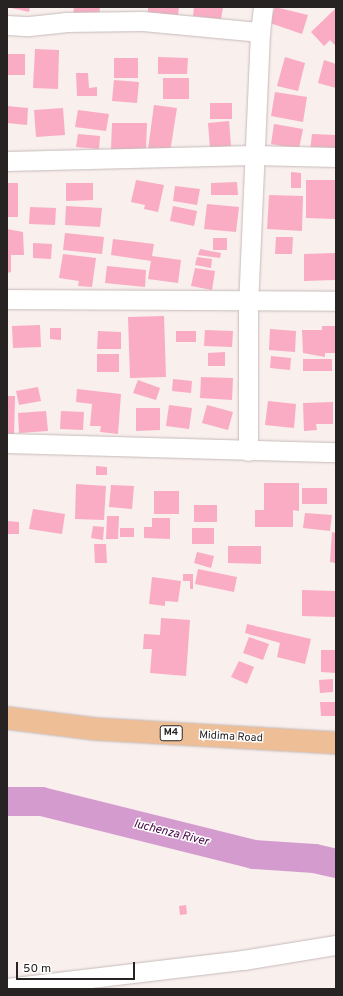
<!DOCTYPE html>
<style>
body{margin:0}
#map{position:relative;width:343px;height:996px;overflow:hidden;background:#f9efed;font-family:Overpass,sans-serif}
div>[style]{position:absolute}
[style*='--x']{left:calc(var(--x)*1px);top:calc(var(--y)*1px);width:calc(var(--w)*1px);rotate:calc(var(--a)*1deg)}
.river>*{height:29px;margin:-14.5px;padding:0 14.5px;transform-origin:14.5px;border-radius:14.5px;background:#d49cce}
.building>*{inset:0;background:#f9acc4}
.roads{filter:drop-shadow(0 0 1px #c5bbb9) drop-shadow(0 0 1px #c5bbb9)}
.minor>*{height:19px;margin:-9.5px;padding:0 9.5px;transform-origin:9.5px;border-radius:9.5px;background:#fff}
.primary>*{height:22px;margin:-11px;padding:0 11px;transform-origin:11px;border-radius:11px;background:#eebe97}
span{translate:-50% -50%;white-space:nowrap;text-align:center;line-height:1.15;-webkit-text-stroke:3px #fff;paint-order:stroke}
.shield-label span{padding:1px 3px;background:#fff;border:1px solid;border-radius:3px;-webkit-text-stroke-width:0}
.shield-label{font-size:10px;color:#272322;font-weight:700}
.street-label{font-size:11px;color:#272322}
.water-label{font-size:12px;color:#470245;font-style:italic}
.frame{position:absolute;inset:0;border:8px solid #272322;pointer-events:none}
.scale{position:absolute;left:16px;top:962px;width:119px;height:18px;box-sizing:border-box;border:2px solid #272322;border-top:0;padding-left:5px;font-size:12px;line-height:14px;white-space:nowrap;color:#272322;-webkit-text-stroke:3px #fff;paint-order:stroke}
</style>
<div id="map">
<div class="river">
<i style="--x:7;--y:801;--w:34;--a:0"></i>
<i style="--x:41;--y:801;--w:219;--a:14"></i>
<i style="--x:253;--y:854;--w:61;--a:3.8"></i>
<i style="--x:314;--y:858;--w:23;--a:13"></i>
</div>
<div class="building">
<i style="clip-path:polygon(7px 7px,30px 7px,29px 12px)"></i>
<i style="clip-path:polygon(74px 7px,100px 7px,99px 17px,73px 16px)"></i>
<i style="clip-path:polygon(148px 7px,179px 7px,178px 15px,148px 13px)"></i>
<i style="clip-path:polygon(194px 7px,223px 7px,221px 19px,193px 16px)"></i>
<i style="clip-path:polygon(275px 7px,308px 15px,302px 34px,270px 23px)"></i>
<i style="clip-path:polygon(336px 8px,336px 46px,330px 40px,324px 46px,311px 32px)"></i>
<i style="clip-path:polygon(35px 49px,59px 50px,58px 89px,33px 88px)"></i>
<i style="clip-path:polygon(7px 54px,25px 54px,25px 75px,7px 75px)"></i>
<i style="clip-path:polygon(158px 57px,188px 58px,187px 74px,158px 74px)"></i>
<i style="clip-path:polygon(285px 57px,305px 63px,298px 91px,277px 86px)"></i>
<i style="clip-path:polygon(114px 58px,138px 58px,138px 78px,114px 78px)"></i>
<i style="clip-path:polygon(324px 60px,336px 64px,336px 88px,318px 83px)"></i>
<i style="clip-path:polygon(76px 73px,88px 73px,89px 88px,97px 87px,97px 96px,77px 96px)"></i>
<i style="clip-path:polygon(163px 78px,189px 78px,189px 99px,163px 99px)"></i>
<i style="clip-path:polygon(114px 80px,139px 82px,137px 103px,112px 101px)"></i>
<i style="clip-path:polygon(275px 92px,307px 97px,303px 122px,271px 116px)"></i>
<i style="clip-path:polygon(210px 103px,232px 103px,232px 119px,210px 119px)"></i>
<i style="clip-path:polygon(154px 105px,177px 108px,170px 152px,148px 149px)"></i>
<i style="clip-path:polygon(7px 106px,28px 108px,27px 125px,7px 123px)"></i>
<i style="clip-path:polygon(63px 108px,65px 135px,36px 137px,34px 110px)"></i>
<i style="clip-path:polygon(78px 110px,109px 114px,106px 131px,75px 127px)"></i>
<i style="clip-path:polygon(229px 121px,231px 146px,210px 148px,208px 123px)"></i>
<i style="clip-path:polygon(112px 123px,147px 123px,146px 150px,111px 150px)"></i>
<i style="clip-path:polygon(274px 124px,303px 129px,299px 149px,271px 144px)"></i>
<i style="clip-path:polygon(78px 134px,100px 136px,99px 149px,76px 147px)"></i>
<i style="clip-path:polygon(312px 134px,336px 135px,336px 153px,310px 151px)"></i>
<i style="clip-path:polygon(291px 172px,301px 173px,301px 188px,291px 188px)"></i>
<i style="clip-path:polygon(136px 180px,164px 185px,158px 212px,144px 209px,145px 205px,131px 202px)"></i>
<i style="clip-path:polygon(306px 180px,336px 180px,335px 219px,306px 218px)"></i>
<i style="clip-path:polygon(237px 182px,238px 195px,211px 195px,211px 183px)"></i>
<i style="clip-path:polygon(7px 183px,18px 183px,18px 217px,7px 217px)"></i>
<i style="clip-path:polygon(66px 183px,93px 183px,93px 200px,66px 201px)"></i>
<i style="clip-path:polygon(175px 186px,200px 189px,197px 205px,173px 201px)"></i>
<i style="clip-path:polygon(269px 195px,303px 196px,302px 231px,267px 229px)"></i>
<i style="clip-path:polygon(207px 204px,239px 207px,236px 232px,204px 229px)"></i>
<i style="clip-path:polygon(66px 206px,102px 208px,100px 227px,65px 225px)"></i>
<i style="clip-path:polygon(173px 206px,197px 211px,194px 226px,170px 221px)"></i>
<i style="clip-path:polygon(30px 207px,56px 208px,55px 225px,29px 224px)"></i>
<i style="clip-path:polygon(7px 229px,23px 232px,24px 255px,11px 255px,11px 272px,7px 273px)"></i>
<i style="clip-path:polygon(65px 233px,104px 237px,102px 254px,63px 250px)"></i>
<i style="clip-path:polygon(276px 237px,293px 237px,292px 254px,275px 254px)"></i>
<i style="clip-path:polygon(213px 238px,227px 238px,227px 250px,213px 250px)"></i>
<i style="clip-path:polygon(113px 239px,154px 244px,152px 256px,181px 260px,178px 283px,148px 279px,151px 261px,111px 255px)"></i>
<i style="clip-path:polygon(33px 243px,52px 244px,51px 259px,33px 258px)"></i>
<i style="clip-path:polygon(200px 249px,221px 253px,220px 258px,198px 255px)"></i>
<i style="clip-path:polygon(335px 253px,335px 280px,304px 281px,304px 254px)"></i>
<i style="clip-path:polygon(63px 254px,96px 258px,92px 287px,78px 286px,79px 281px,59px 278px)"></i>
<i style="clip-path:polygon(197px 257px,212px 259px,211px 268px,195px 265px)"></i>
<i style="clip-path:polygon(107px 266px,146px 270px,145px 287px,105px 283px)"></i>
<i style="clip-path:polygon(195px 268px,215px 271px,212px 290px,191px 286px)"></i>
<i style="clip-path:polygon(164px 316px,166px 377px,130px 378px,128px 317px)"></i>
<i style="clip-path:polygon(40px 325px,41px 347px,13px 348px,12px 326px)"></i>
<i style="clip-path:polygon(322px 326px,336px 326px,335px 353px,325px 353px,325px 357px,303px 353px,302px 330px,322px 330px)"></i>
<i style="clip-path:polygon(50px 328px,61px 328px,61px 340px,50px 339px)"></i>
<i style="clip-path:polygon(270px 329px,296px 331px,295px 352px,269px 350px)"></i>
<i style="clip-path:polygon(205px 330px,233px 331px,232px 347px,204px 346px)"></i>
<i style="clip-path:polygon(98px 331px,121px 332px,121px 349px,97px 349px)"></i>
<i style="clip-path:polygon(176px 331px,196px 331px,196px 342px,176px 342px)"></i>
<i style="clip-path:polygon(225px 352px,225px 366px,208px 366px,208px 353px)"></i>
<i style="clip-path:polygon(97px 354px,119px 354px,119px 372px,97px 372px)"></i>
<i style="clip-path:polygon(271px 356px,291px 358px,290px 370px,270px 368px)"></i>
<i style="clip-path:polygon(303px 359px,332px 359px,332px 371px,303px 371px)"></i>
<i style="clip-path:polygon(201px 377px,233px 378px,232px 400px,200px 398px)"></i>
<i style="clip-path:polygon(173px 379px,192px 381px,191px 393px,172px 391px)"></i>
<i style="clip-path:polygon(138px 380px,160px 388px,156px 400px,133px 393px)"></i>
<i style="clip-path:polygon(38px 387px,41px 401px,19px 405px,16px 391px)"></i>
<i style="clip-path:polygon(77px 389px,121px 394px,118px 434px,100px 432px,101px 426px,90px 426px,92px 404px,76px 402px)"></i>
<i style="clip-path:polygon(7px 396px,15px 396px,14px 437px,7px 437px)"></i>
<i style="clip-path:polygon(268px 401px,296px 404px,294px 428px,265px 425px)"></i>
<i style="clip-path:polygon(333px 402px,333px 424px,316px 424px,317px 430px,304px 431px,303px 403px)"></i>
<i style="clip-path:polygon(169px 405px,192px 408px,189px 429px,166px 426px)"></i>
<i style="clip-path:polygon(207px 405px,233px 412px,228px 430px,202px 423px)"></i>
<i style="clip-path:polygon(136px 408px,160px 408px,160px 430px,136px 431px)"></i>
<i style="clip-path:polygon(46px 411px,48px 431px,19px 433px,18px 413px)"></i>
<i style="clip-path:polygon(61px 411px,84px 412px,83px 430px,60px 429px)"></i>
<i style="clip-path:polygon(96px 466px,107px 467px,107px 475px,96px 475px)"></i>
<i style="clip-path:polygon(264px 483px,299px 483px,299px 511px,293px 510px,293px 527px,255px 527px,255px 510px,264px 510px)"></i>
<i style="clip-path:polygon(76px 484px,106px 486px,104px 520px,75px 519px)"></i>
<i style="clip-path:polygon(111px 485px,134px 486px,132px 509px,109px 507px)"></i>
<i style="clip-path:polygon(302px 488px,327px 488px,327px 504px,302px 504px)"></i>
<i style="clip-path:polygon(154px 491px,179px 491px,179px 514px,154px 514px)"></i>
<i style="clip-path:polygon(194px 505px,217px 505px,217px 522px,194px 522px)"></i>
<i style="clip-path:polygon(33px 509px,65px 514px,62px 534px,29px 529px)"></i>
<i style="clip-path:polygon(305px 513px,332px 515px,330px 531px,303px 528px)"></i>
<i style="clip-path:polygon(107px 516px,119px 516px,118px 539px,106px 539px)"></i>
<i style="clip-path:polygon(152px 518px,170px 518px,170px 539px,144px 538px,144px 527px,152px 527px)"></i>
<i style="clip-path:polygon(7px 521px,19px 522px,19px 534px,7px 534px)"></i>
<i style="clip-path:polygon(93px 526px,104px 527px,103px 540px,91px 538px)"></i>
<i style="clip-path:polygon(120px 528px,134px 528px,134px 537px,120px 537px)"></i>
<i style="clip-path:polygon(192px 528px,214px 528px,214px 544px,192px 544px)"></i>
<i style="clip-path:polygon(332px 532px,336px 533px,336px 563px,330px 562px)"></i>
<i style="clip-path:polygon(94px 544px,106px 544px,107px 563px,95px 563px)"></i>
<i style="clip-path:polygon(228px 546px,261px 546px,261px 564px,228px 563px)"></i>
<i style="clip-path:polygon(197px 552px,214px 556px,211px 568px,194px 563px)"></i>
<i style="clip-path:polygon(198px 569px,237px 577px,234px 592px,195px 584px)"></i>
<i style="clip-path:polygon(183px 574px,193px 574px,193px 589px,190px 589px,190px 581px,183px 581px)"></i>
<i style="clip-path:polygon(152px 577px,181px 581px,178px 602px,165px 601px,165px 606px,149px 604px)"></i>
<i style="clip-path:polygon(302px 590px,336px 591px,336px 617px,302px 616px)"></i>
<i style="clip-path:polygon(161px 618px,190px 620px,186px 676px,150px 673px,152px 649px,143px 649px,144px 634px,160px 635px)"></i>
<i style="clip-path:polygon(247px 624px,311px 639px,305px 664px,277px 657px,280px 643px,245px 633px)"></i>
<i style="clip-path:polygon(249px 637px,269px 644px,263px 660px,243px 653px)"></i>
<i style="clip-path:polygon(321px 650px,336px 650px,336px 673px,321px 672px)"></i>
<i style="clip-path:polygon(239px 661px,254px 667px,247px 684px,231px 677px)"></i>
<i style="clip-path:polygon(333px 679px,333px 692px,320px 693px,319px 680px)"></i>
<i style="clip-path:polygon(320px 702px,336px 702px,336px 716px,321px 716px)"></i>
<i style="clip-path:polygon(186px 905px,187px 914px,180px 915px,179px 906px)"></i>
</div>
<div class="roads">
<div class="minor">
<i style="--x:7;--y:25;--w:22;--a:3"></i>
<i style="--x:29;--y:26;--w:36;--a:-6"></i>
<i style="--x:65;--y:22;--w:78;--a:-0.7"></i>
<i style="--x:143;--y:21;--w:118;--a:5.4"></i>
<i style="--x:260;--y:32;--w:270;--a:92.5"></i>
<i style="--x:248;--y:302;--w:149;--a:90"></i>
<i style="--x:260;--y:32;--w:25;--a:-83"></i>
<i style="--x:7;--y:161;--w:246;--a:-1.4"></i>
<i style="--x:253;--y:155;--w:83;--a:1.4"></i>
<i style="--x:7;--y:299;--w:329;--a:0.3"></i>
<i style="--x:7;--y:443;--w:329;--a:1.6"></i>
<i style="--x:7;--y:988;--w:238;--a:-6.8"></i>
<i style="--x:243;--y:960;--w:94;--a:-9.2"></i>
</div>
<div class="primary">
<i style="--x:7;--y:718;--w:89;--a:7.1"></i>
<i style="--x:95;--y:729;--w:241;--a:3.3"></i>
</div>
</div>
<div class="shield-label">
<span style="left:171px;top:733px">M4</span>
</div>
<div class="street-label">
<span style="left:231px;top:737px;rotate:3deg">Midima Road</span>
</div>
<div class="water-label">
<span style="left:171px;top:834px;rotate:14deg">luchenza River</span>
</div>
<div class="frame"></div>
<div class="scale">50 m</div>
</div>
